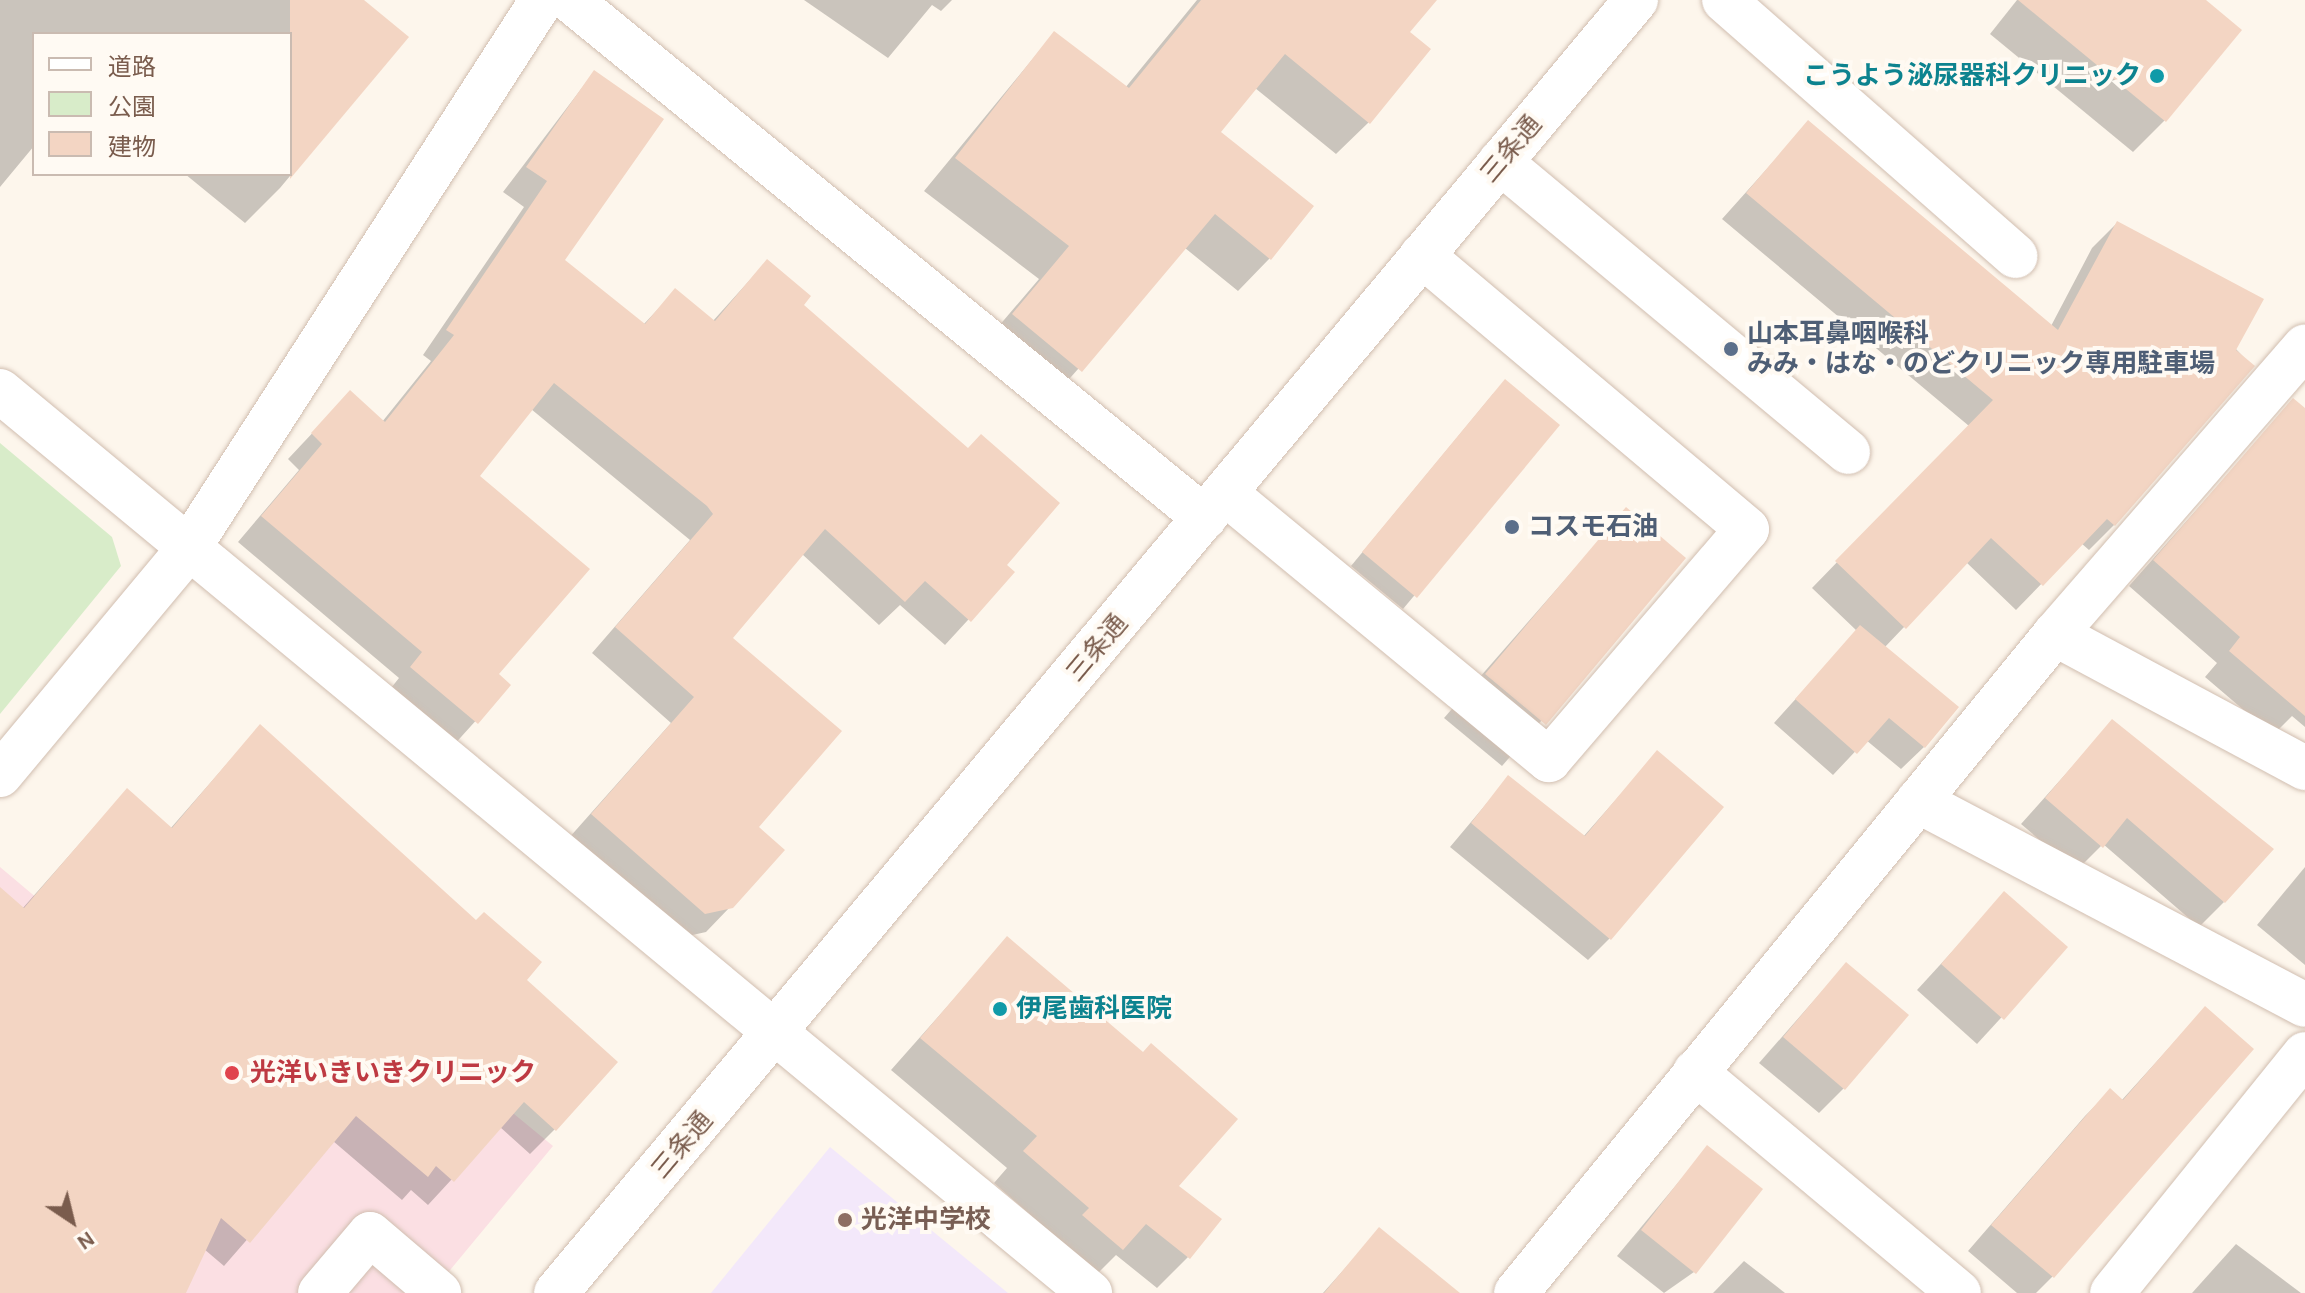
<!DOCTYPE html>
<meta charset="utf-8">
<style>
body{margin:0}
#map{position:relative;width:2305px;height:1293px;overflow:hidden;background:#fdf6ec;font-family:Karla,"Noto Sans JP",sans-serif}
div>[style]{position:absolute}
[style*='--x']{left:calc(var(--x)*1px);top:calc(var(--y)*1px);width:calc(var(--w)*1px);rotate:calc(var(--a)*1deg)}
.education>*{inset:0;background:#f3e8fa}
.medical>*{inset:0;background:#fbdfe3}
.green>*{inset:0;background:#d8ecc9}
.shadow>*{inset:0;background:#0003}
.building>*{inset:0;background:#f3d5c3}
.roads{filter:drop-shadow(0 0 2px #d1beb0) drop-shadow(0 0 2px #d1beb0)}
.minor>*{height:44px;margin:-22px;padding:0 22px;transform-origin:22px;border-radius:22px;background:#fff}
.dots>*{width:22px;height:22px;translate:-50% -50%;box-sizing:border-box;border:4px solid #fffaf3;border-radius:50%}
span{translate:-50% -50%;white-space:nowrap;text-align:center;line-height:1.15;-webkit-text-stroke:8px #fffaf3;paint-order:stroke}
.culture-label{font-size:26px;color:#0d838f;font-weight:700}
.right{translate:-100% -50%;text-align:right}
.left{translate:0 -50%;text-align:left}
.street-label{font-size:26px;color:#7a5c4d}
.service-label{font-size:26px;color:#4e5e75;font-weight:700}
.health-label{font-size:26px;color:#be3a42;font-weight:700}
.education-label{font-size:26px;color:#785e54;font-weight:700}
.legend{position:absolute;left:32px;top:32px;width:260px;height:144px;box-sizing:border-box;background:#fffaf3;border:2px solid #cabbb1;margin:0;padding:10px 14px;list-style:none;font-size:24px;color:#7a5c4d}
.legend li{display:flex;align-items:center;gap:16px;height:40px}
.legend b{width:40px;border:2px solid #cabbb1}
.north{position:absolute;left:32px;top:1181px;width:80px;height:80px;-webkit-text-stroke:6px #fffaf3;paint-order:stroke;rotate:145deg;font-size:22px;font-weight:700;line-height:32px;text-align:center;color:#7a5c4d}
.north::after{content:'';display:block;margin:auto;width:28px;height:36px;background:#7a5c4d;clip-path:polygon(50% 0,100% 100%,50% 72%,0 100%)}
</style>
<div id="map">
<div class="education">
<i style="clip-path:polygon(830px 1147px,1008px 1293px,711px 1293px)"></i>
</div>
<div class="medical">
<i style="clip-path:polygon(0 867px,158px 1000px,251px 898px,553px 1146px,431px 1293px,0 1293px)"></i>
</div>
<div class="green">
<i style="clip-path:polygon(0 443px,112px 537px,121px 566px,0 714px)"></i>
</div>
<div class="shadow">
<i style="clip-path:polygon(0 0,361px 0,406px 37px,280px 188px,245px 223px,185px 174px,290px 174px,290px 34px,34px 34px,34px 146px,0 187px)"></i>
<i style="clip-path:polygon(804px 0,952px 0,941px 11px,932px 5px,888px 58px)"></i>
<i style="clip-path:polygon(1197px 0,1434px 0,1407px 32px,1369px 122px,1336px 154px,1255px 88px,1218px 133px,1270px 258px,1238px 291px,1185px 248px,1048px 403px,981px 347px,1039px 279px,924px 191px,1054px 33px,1125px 88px)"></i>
<i style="clip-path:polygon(2017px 0,2201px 0,2165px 120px,2133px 152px,1990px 34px)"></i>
<i style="clip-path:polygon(594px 72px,562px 261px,643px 325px,675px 291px,712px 322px,767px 261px,1012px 572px,945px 645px,900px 605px,879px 625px,802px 554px,731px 638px,756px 827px,731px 906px,706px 932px,679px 938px,568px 839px,671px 723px,592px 653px,690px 540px,531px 409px,478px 476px,496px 675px,508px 685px,452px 747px,387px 693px,399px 678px,238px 542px,299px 470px,288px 459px,350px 393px,382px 422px,431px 361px,423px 355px,524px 207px,503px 192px)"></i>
<i style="clip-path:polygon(1808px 123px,2051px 326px,2092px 248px,2117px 223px,2252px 366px,2114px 525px,2089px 550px,2081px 543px,2016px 610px,1966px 562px,1884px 648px,1924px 747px,1901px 769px,1866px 740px,1833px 775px,1774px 723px,1857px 631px,1812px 588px,1969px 426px,1722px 219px)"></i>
<i style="clip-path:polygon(1493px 394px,1557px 425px,1403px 609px,1351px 566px)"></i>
<i style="clip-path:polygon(2293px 401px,2305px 411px,2305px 727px,2292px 716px,2273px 735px,2205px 677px,2217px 663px,2129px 586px)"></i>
<i style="clip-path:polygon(1626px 510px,1683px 558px,1502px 766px,1444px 718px)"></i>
<i style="clip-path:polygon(2112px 722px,2224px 902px,2199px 927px,2103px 844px,2076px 871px,2021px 824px)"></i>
<i style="clip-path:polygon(260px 726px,524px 980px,555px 1129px,530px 1154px,500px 1127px,428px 1205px,411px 1190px,402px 1200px,333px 1141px,224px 1266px,204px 1249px,0 1293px,0 922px,22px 909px,127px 790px,170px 829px)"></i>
<i style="clip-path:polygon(1657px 753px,1610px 938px,1588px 960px,1450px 847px,1508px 778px,1583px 837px)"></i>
<i style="clip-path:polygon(2305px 867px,2305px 965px,2257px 925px)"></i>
<i style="clip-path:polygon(2005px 894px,2066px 947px,1977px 1044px,1917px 990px)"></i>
<i style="clip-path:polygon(1007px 939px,1176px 1186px,1188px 1257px,1157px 1288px,1116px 1255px,1091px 1280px,1059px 1240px,994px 1183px,1007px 1168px,891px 1070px)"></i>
<i style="clip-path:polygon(1846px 964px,1844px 1088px,1819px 1113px,1759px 1063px)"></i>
<i style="clip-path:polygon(2205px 1008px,2251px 1049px,2052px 1277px,2036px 1293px,2017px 1293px,1968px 1251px,2085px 1116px,2110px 1091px,2121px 1101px)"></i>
<i style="clip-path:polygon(1707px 1148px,1694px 1272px,1664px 1293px,1617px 1256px)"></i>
<i style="clip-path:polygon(1380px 1229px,1451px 1293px,1323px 1293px)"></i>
<i style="clip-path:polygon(2236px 1244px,2301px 1293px,2192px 1293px)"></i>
<i style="clip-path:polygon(1744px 1261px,1785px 1293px,1713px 1293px)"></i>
</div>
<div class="building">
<i style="clip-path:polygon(290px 0,364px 0,409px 37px,290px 179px)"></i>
<i style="clip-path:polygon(1201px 0,1437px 0,1410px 32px,1431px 49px,1370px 124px,1285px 54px,1221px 132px,1314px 206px,1271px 260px,1215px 214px,1082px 372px,1012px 314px,1069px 246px,955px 158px,1054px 31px,1129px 88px)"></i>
<i style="clip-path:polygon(2018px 0,2206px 0,2242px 30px,2166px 122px)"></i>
<i style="clip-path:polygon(594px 70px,664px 119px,565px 260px,645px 324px,675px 288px,715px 321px,767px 259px,811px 296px,804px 305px,968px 448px,981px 434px,1060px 503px,1007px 565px,1015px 572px,971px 622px,925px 581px,905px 602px,825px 529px,733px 638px,842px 731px,759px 827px,785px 850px,733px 908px,705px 914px,591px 814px,694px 697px,615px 627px,713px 514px,707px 506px,554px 383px,480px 476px,590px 569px,499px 674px,511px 685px,478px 724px,410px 667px,422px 652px,261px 516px,322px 444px,311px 433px,350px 390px,385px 422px,454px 335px,446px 330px,547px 181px,526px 167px)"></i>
<i style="clip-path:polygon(1808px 120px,2058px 330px,2117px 221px,2264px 299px,2236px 350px,2255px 366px,2115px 526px,2107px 519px,2043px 586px,1991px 538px,1906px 629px,1835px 561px,1993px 400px,1746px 193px)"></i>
<i style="clip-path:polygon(1505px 379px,1560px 425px,1417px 598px,1362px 552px)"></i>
<i style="clip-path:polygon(2293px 398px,2305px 408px,2305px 716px,2229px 651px,2240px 637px,2153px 560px)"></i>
<i style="clip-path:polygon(1626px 507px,1686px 558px,1546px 725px,1485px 674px)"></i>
<i style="clip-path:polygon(1860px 625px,1959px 707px,1925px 748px,1889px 718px,1857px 754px,1795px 699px)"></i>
<i style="clip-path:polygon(2112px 719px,2274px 849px,2225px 903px,2127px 818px,2103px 848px,2045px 798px)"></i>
<i style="clip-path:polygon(260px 724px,476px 920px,484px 912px,542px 962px,527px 980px,618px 1062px,556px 1131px,524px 1102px,454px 1182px,436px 1166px,428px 1177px,356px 1116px,250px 1243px,221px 1218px,186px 1293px,0 1293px,0 887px,24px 908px,127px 788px,172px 828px)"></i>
<i style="clip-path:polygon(1657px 750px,1724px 807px,1611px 940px,1471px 823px,1508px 775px,1585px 836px)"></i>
<i style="clip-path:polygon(2004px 891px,2068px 947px,2004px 1020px,1941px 964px)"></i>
<i style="clip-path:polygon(1007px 936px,1143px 1052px,1151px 1043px,1238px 1119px,1179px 1186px,1222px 1219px,1190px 1259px,1146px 1224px,1123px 1250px,1082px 1215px,1089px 1208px,1023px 1151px,1037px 1136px,920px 1038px)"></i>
<i style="clip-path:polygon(1846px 962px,1909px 1015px,1845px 1090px,1783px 1037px)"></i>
<i style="clip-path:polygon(2205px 1006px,2254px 1049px,2054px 1278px,1991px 1225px,2110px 1088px,2123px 1100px)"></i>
<i style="clip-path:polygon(1707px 1145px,1763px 1189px,1696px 1274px,1641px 1230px)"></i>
<i style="clip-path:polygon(1379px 1227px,1460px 1293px,1324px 1293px)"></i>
</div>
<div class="roads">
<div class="minor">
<i style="--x:570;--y:0;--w:819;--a:39.21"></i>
<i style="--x:1724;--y:0;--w:388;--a:41.3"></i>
<i style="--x:1500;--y:162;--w:453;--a:39.8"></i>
<i style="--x:0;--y:391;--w:1415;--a:39.61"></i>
<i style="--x:1225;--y:493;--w:420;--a:39.5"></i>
<i style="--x:1549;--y:760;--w:304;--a:-49.4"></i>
<i style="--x:1747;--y:529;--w:425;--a:-139.9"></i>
<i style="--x:2055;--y:634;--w:284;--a:28.2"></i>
<i style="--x:0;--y:775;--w:294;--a:-50.2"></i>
<i style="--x:188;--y:549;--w:653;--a:-57.19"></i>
<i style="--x:1918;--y:801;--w:437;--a:27.8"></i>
<i style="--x:1695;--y:1072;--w:344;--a:39.9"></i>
<i style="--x:320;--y:1293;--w:77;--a:-49.7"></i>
<i style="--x:370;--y:1234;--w:91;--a:40.5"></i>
<i style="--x:556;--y:1293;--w:1685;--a:-50.13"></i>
<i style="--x:1516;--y:1293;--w:851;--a:-50.72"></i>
<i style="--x:2055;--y:634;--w:381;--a:-49"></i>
<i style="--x:2112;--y:1293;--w:307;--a:-51.1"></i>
</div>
</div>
<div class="dots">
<i style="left:2157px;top:76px;background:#0f9aa8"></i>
<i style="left:1731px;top:349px;background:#5c6f8a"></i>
<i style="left:1512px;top:527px;background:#5c6f8a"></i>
<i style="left:1000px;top:1009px;background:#0f9aa8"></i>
<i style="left:232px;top:1073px;background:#e0444e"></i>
<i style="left:845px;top:1220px;background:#8d6e63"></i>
</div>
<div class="culture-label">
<span class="right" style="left:2141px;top:76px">こうよう泌尿器科クリニック</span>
<span class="left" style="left:1016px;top:1009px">伊尾歯科医院</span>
</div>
<div class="street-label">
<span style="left:1511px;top:149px;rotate:-50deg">三条通</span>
<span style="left:1097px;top:648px;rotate:-50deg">三条通</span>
<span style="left:682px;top:1145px;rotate:-50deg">三条通</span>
</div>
<div class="service-label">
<span class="left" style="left:1747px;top:349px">山本耳鼻咽喉科<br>みみ・はな・のどクリニック専用駐車場</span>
<span class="left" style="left:1528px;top:527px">コスモ石油</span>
</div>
<div class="health-label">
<span class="left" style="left:250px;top:1073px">光洋いきいきクリニック</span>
</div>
<div class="education-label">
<span class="left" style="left:861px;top:1220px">光洋中学校</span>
</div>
<ul class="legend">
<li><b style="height:10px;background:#fff"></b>道路</li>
<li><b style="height:22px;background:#d8ecc9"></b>公園</li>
<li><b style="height:22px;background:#f3d5c3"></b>建物</li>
</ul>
<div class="north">N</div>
</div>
